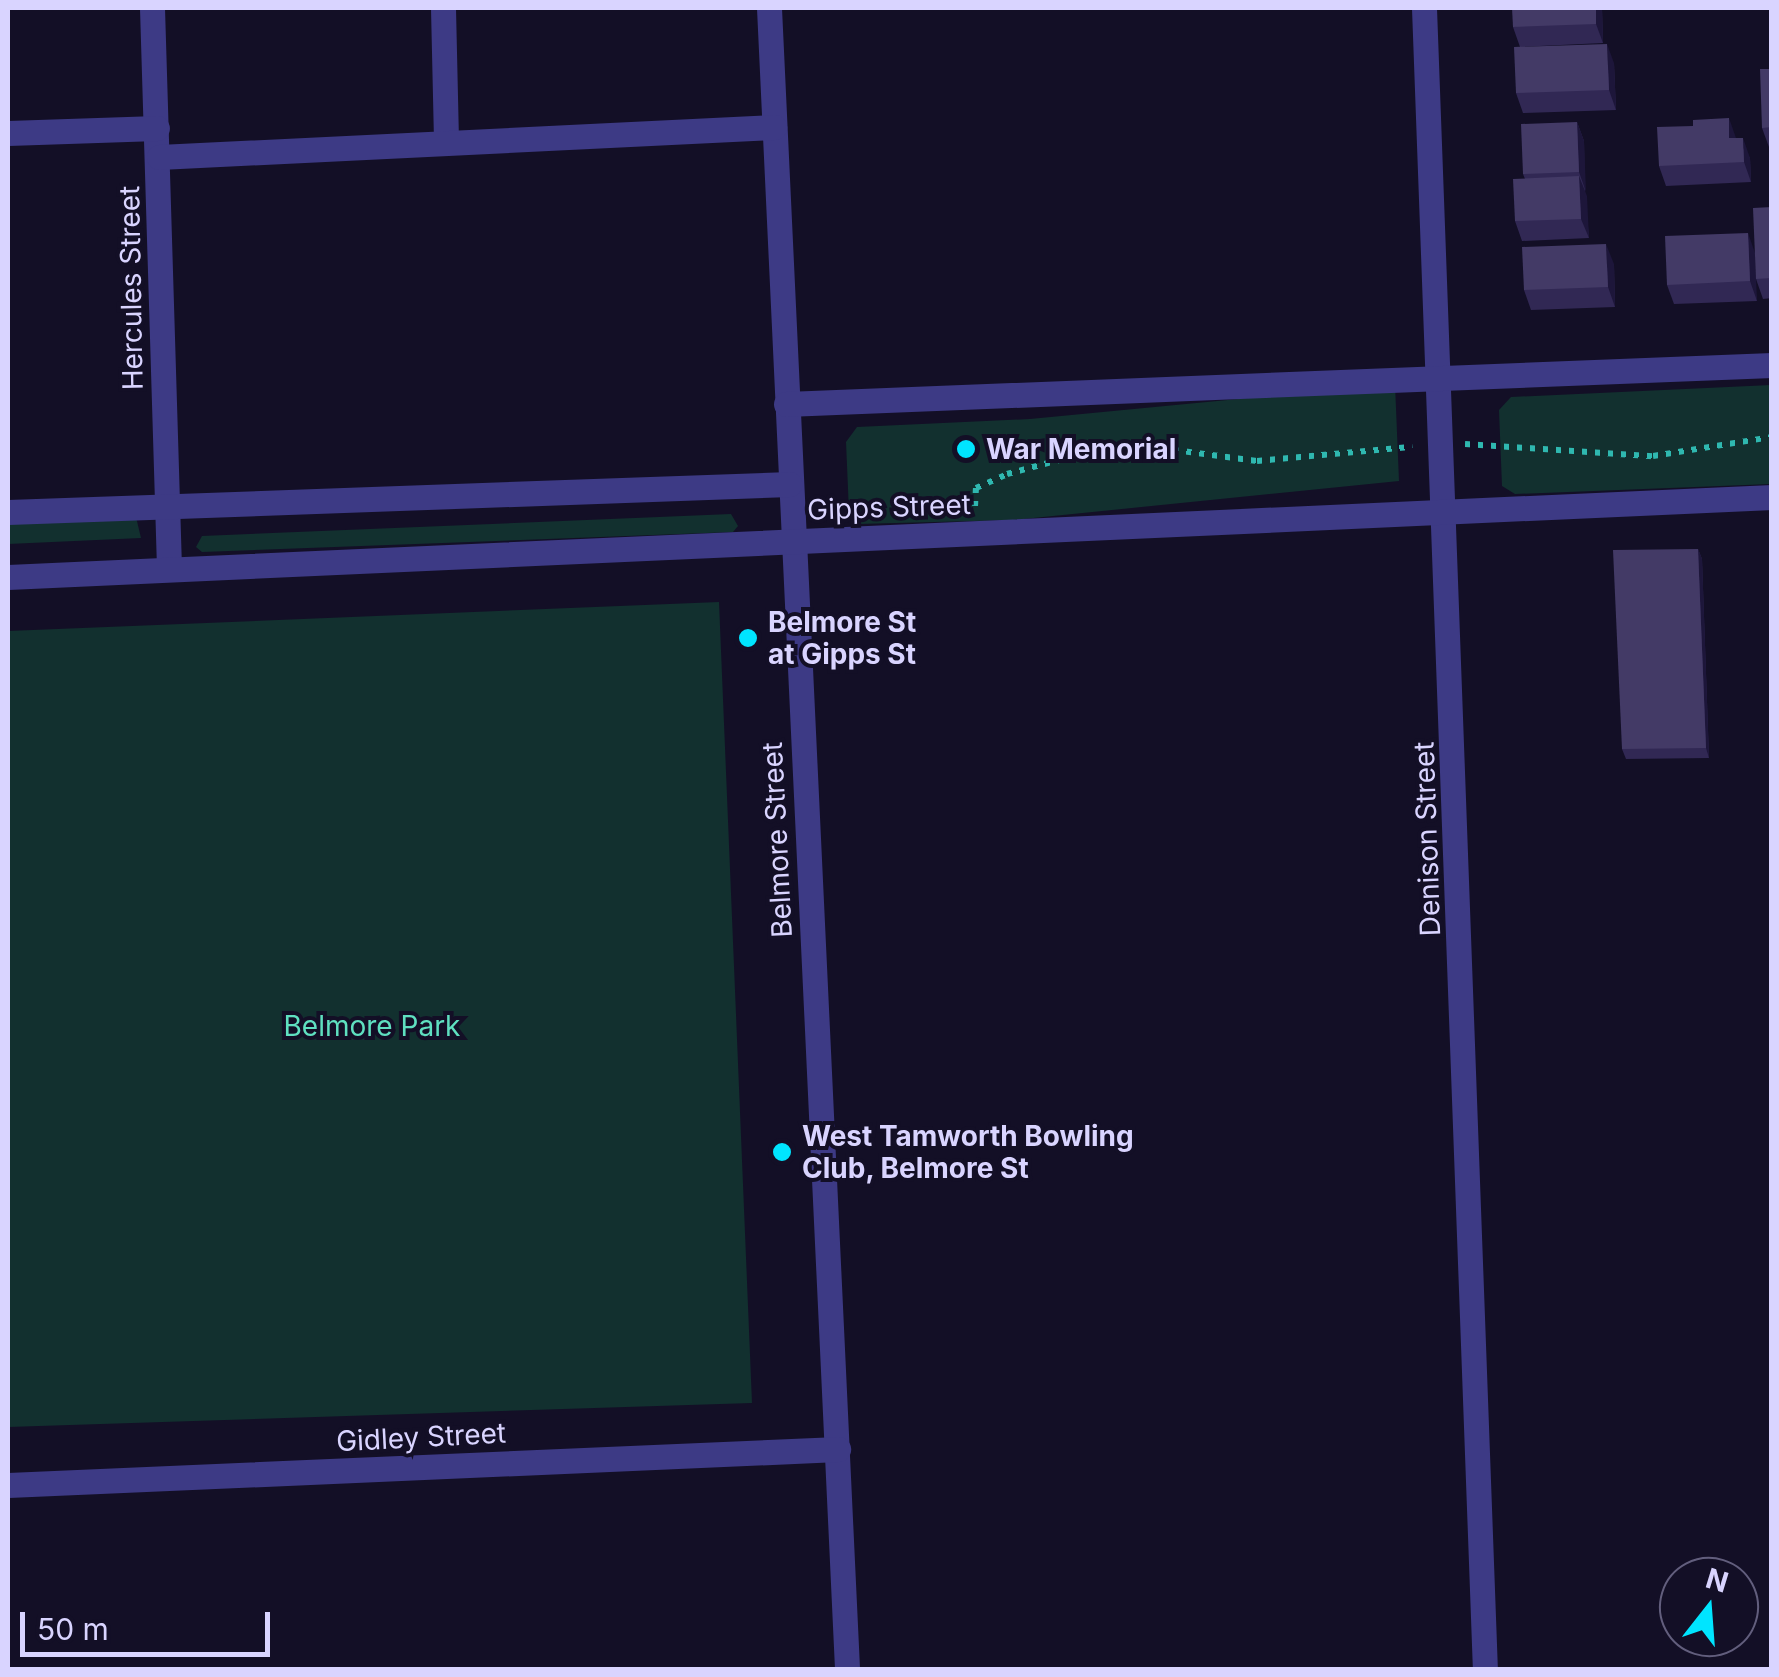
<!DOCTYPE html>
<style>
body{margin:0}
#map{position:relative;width:1779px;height:1677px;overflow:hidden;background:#130f26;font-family:Inter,sans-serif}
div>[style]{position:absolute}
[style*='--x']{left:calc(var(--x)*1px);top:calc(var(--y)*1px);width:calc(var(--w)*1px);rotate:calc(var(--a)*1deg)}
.green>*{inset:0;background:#12302f}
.path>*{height:6px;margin-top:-3px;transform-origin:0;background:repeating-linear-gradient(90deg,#2fb8b0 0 5px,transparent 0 13px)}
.minor>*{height:25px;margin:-12.5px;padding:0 12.5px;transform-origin:12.5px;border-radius:12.5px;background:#3d3a85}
.wall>*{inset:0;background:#312854}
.shaded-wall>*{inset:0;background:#1d163a}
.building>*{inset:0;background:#433a66}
.dots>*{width:28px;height:28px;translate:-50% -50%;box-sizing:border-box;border:5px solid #130f26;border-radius:50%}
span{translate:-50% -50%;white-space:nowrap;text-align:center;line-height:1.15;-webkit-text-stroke:8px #130f26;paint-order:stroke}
.street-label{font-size:28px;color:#d9d4ff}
.poi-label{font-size:28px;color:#d9d4ff;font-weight:700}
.left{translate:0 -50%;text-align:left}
.park-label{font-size:28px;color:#5fe0c0}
.frame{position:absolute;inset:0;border:10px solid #d9d4ff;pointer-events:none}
.north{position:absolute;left:1659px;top:1557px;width:100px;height:100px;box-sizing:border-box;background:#130f26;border:2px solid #625e7d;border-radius:50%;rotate:17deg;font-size:28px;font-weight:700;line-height:40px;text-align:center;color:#d9d4ff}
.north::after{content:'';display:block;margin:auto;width:35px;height:45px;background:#00e5ff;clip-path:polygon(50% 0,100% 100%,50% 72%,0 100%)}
.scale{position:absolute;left:20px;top:1612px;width:250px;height:45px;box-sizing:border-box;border:5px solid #d9d4ff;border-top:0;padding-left:12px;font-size:30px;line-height:35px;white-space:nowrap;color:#d9d4ff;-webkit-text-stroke:8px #130f26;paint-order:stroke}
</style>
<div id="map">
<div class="green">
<i style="clip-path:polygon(1395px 384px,1399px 481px,1013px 520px,857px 524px,849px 512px,846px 442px,857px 427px,1030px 419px)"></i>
<i style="clip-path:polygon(1771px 385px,1771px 484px,1515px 494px,1502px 486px,1499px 410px,1511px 397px)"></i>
<i style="clip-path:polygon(731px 514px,738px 526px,733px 532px,202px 552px,196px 547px,202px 536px)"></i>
<i style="clip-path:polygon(136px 517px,141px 538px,8px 544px,8px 522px)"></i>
<i style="clip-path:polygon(719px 602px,752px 1403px,8px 1427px,8px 631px)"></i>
</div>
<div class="path">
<i style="--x:1465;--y:444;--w:188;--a:3.7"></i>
<i style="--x:1653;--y:456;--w:121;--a:-9.1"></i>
<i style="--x:975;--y:506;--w:18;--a:-87"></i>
<i style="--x:976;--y:488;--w:34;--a:-24"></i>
<i style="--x:1007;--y:474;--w:119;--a:-15.1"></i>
<i style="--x:1122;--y:443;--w:136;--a:7.6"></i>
<i style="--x:1257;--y:461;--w:156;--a:-5.2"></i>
</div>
<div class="minor">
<i style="--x:152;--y:8;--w:560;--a:88.26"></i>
<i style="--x:443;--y:8;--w:135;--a:88.7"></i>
<i style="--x:769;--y:8;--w:1664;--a:87.31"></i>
<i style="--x:1424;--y:8;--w:1663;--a:87.9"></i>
<i style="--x:8;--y:133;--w:149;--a:-1.9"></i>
<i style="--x:159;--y:157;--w:616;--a:-2.79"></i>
<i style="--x:786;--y:404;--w:987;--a:-2.27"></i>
<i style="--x:8;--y:512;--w:782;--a:-2.05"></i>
<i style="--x:8;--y:577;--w:1766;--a:-2.6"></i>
<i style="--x:8;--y:1485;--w:831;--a:-2.48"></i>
</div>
<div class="wall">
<i style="clip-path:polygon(1602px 8px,1603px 43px,1520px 47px,1513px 27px)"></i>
<i style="clip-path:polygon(1614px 63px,1616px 110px,1523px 113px,1516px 93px)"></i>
<i style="clip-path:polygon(1772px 69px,1772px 147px,1769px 147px,1762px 128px)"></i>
<i style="clip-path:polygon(1577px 122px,1584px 141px,1585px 192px,1589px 238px,1522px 241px,1515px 221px,1525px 179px,1523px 174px)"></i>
<i style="clip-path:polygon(1736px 138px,1750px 158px,1751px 182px,1666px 186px,1659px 166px)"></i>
<i style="clip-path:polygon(1772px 207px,1772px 298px,1763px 299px,1756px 279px)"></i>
<i style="clip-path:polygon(1748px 233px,1757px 301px,1674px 304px,1667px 285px)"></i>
<i style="clip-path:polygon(1614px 264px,1615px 307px,1531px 310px,1524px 290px)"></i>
<i style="clip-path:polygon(1698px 549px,1702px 559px,1709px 758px,1626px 759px,1622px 749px)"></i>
</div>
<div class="shaded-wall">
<i style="clip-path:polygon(1596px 8px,1602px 8px,1603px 43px,1596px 24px)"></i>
<i style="clip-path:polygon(1607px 44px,1614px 63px,1616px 110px,1609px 90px)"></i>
<i style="clip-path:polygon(1729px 118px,1736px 138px,1729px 138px)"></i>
<i style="clip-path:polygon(1577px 122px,1584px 141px,1586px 192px,1579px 172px)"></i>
<i style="clip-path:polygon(1743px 138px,1750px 158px,1751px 182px,1744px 162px)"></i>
<i style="clip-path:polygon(1579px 176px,1587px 196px,1589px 238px,1581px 219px)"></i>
<i style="clip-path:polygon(1748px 233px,1755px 253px,1757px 301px,1750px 281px)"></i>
<i style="clip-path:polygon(1606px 244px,1614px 264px,1615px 307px,1608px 287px)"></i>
<i style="clip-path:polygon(1698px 549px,1702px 559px,1709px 758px,1706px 748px)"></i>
</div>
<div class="building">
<i style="clip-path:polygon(1512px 8px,1596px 8px,1596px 24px,1513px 27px)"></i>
<i style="clip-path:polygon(1607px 44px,1609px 90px,1516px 93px,1514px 47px)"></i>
<i style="clip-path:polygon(1760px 69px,1772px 69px,1772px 127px,1762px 128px)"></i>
<i style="clip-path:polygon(1729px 118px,1729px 138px,1743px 138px,1744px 162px,1659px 166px,1657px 127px,1693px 126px,1693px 120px)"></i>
<i style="clip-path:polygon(1577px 122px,1579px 172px,1523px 174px,1521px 124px)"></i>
<i style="clip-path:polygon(1579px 176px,1581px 219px,1515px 221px,1513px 179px)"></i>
<i style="clip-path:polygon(1772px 207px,1772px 278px,1756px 279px,1753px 208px)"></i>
<i style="clip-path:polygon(1748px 233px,1750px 281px,1667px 285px,1665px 236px)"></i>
<i style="clip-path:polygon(1606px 244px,1608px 287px,1524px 290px,1522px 247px)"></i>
<i style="clip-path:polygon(1698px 549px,1706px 748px,1622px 749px,1613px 550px)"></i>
</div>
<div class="dots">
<i style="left:966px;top:449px;background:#00e5ff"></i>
<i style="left:748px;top:638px;background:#00e5ff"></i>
<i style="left:782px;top:1152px;background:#00e5ff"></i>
</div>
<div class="street-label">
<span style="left:131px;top:288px;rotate:-91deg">Hercules Street</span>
<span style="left:889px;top:507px;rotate:-2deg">Gipps Street</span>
<span style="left:1427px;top:839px;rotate:-92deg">Denison Street</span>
<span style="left:777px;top:840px;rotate:-93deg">Belmore Street</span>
<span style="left:421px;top:1437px;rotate:-3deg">Gidley Street</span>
</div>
<div class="poi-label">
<span class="left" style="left:986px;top:449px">War Memorial</span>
<span class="left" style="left:768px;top:638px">Belmore St<br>at Gipps St</span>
<span class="left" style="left:802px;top:1152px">West Tamworth Bowling<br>Club, Belmore St</span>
</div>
<div class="park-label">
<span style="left:372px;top:1026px">Belmore Park</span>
</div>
<div class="frame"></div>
<div class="north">N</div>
<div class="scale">50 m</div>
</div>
